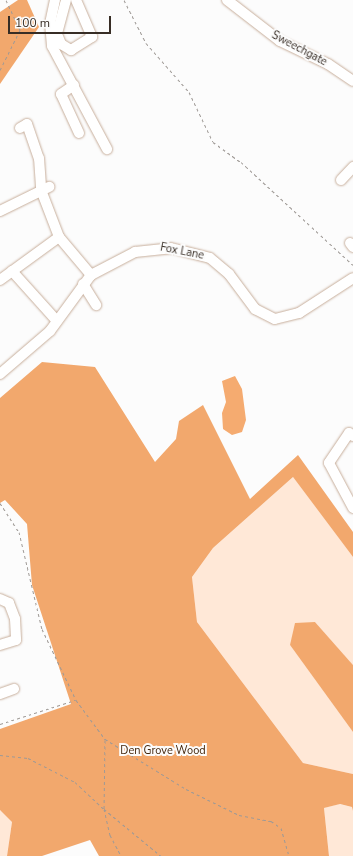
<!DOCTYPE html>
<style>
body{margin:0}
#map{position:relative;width:353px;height:856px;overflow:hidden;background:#fcfcfc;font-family:"Nunito Sans",sans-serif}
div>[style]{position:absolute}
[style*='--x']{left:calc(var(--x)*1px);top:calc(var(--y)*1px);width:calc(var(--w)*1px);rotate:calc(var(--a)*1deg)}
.green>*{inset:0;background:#ffe8d7}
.forest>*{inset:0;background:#f2a86d}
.water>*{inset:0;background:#f5ab70}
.path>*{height:1px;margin-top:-0.5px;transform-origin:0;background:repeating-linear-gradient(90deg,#9e9995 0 3px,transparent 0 6px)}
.roads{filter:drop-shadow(0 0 1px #c7ae9b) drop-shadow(0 0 1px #c7ae9b)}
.minor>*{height:10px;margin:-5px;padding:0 5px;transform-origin:5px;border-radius:5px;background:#fff}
span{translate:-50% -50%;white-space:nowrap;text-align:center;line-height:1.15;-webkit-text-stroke:4px #fcfcfc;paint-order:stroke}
.street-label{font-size:11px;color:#372d25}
.park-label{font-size:11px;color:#42250b}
.scale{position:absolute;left:8px;top:16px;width:103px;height:18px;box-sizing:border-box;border:2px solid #372d25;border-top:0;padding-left:5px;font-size:12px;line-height:14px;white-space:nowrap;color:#372d25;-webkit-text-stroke:3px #fcfcfc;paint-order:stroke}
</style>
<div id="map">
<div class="green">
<i style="clip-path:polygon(293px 477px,353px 557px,353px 665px,315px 622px,290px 645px,353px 732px,353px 774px,303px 763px,197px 622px,192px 577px,213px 548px)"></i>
<i style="clip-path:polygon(339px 804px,352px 807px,353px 811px,353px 856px,329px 856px,324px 808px)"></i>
<i style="clip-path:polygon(0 810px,12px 822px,7px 856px,0 856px)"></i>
</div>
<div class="forest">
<i style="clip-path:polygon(18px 0,27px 0,39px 27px,0 84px,0 12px)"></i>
<i style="clip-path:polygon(42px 362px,95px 367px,155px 462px,176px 439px,179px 421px,203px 405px,250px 499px,298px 455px,353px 532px,353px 557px,293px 477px,213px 548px,192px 577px,197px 622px,303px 763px,353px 774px,353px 811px,352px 807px,340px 804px,324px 808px,329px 856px,99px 856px,90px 840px,42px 856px,7px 856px,12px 822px,0 810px,0 729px,71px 704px,32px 585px,27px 524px,5px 500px,0 503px,0 398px)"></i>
<i style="clip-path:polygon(315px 622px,353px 665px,353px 732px,290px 645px,295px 623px)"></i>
</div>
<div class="water">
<i style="clip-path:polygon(235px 376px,242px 389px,246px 420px,242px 432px,232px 435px,223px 429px,222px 413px,226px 402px,222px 381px)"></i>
</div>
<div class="path">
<i style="--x:124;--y:0;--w:48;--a:62.9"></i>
<i style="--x:146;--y:43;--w:65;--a:48.7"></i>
<i style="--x:189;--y:92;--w:55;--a:64.4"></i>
<i style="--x:213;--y:142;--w:34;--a:36"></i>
<i style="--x:241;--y:162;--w:152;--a:42.6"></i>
<i style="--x:0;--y:70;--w:45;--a:-63.4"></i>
<i style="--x:20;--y:30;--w:33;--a:-115"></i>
<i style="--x:0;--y:503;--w:35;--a:57"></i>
<i style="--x:19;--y:532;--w:100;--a:76.7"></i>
<i style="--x:42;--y:629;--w:79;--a:64.4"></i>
<i style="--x:76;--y:700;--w:49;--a:53.4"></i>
<i style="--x:105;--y:739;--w:95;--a:31.7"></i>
<i style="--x:186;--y:789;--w:59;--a:26.1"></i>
<i style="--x:239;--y:815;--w:33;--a:11"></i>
<i style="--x:271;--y:821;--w:12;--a:35"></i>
<i style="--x:281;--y:828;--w:29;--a:74"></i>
<i style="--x:0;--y:724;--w:79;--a:-17.7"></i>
<i style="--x:105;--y:740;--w:69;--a:90.8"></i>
<i style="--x:104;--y:809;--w:74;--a:39.5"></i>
<i style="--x:0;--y:755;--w:28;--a:6"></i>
<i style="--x:28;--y:758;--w:53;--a:27.1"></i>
<i style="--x:75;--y:782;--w:40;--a:43"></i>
<i style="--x:104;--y:809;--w:27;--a:77"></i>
<i style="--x:110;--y:835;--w:24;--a:62"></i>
</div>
<div class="roads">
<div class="minor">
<i style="--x:55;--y:0;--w:24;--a:102"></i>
<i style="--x:50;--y:23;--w:23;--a:85"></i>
<i style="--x:52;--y:46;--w:117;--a:61.9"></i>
<i style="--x:66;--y:0;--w:35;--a:105"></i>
<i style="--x:57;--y:34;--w:11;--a:68"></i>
<i style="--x:61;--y:44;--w:12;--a:31"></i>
<i style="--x:71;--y:50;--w:25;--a:-32"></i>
<i style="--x:92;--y:37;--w:40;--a:-113.4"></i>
<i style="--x:227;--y:0;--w:67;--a:37.7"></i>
<i style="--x:280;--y:41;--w:53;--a:25.6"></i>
<i style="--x:328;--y:64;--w:30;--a:34"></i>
<i style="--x:74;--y:85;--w:16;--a:145"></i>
<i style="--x:61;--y:94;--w:43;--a:65.2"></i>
<i style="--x:20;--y:128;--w:8;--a:-30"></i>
<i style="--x:27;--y:124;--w:36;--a:71"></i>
<i style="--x:39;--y:158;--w:32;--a:86"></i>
<i style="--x:41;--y:190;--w:50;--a:69"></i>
<i style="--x:59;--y:237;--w:50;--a:49.9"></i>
<i style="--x:341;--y:180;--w:18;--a:-47"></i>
<i style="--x:0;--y:211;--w:55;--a:-26.1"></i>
<i style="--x:350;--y:243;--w:5;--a:53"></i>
<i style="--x:12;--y:271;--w:67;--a:48"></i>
<i style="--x:0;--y:280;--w:73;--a:-36.1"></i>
<i style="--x:83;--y:284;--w:25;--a:58"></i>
<i style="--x:0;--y:374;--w:66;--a:-40.7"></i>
<i style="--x:50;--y:331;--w:69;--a:-53.8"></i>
<i style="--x:91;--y:275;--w:50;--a:-27.6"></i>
<i style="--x:135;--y:252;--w:36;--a:-6"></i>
<i style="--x:171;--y:248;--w:40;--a:14.4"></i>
<i style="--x:210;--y:258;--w:25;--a:40"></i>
<i style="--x:229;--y:274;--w:44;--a:53.4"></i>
<i style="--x:255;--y:309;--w:22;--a:27"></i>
<i style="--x:275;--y:319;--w:25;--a:-14"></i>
<i style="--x:299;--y:313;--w:64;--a:-32.9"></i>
<i style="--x:353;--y:436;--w:5;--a:-143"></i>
<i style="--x:349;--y:433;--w:36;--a:124"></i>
<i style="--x:329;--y:463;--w:51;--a:61.9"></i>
<i style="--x:0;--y:599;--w:10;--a:24"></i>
<i style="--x:9;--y:603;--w:17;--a:69"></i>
<i style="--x:15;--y:619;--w:21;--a:87"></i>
<i style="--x:16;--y:640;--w:17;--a:163"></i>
<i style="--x:0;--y:694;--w:15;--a:-20"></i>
</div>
</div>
<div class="street-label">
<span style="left:299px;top:49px;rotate:28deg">Sweechgate</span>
<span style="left:182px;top:252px;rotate:11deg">Fox Lane</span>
</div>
<div class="park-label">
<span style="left:163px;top:751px">Den Grove Wood</span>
</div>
<div class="scale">100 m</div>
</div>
